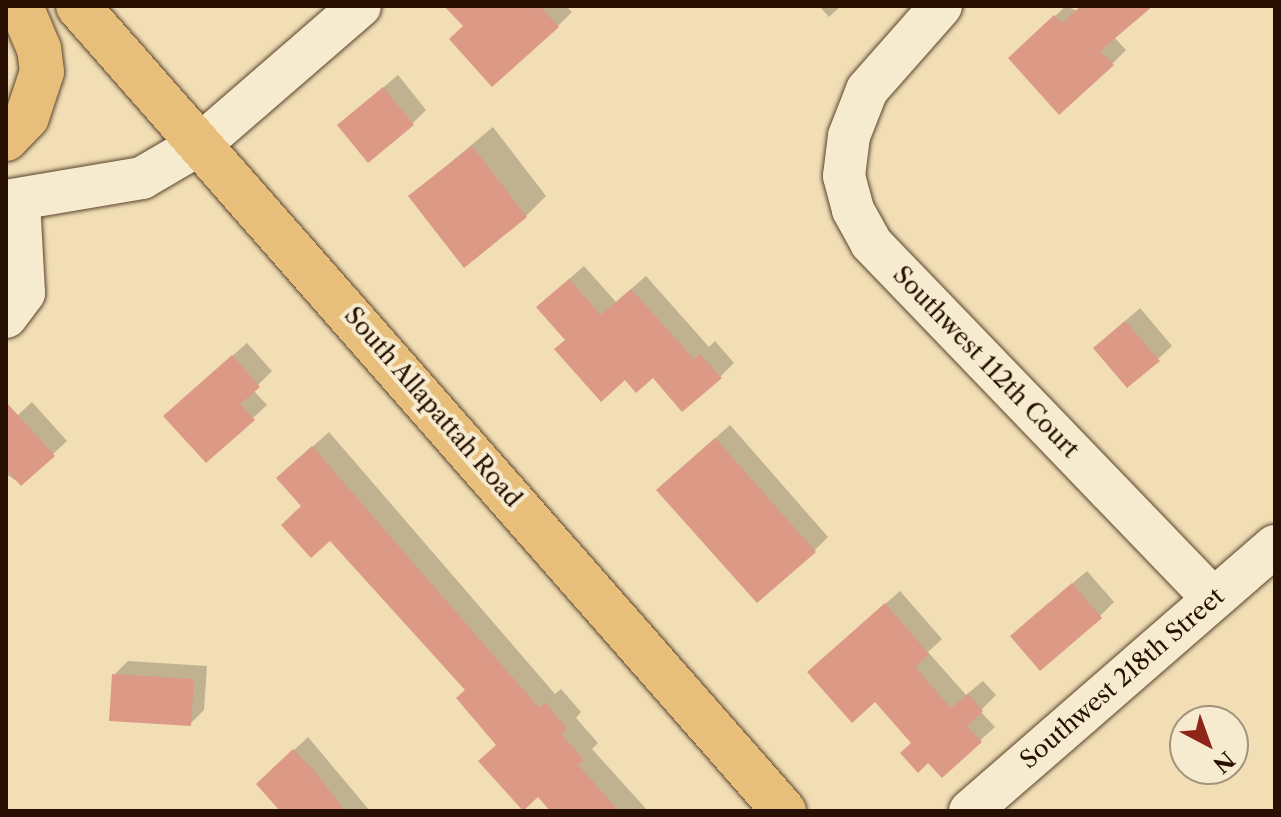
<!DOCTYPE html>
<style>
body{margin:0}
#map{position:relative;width:1281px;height:817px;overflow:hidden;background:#f1deb5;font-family:"Libre Caslon Text",serif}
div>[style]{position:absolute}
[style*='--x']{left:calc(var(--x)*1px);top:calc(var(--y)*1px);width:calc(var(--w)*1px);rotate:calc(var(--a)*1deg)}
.shadow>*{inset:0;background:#0003}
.building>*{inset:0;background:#dc9986}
.roads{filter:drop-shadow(0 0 2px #5a442e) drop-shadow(0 0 2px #5a442e)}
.minor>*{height:42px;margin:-21px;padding:0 21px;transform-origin:21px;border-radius:21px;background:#f6eacf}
.major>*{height:44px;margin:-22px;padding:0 22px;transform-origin:22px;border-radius:22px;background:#e8bf7a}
span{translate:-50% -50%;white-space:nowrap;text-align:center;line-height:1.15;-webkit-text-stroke:8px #f6eacf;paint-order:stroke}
.street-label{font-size:24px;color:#271001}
.frame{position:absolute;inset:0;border:8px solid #271001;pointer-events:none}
.north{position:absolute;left:1169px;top:705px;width:80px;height:80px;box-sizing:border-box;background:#f6eacf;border:2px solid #a3937d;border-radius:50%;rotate:139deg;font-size:22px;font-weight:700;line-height:32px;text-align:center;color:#271001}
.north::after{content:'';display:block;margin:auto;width:28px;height:36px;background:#8f2418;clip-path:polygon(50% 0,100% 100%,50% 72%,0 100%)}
</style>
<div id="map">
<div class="shadow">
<i style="clip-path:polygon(467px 6px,566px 6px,572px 12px,558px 26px,465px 25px)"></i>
<i style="clip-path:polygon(819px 6px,841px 6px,829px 17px)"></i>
<i style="clip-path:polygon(1066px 6px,1077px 11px,1082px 6px,1150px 6px,1114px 37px,1126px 50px,1112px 64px,1025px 44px)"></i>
<i style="clip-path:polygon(398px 75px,426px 110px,412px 124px,339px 125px)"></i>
<i style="clip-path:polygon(493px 127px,546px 196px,526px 216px,410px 196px)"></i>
<i style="clip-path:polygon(584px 266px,616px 302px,646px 276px,709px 347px,715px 341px,734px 363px,720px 377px,653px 375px,567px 339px,552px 294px)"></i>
<i style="clip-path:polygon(1140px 308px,1172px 346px,1158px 359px,1110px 334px)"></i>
<i style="clip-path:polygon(247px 343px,272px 371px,253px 390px,267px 405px,253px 418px,180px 402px)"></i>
<i style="clip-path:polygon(32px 402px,67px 441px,21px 484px,6px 474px,6px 426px)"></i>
<i style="clip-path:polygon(730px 425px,828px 537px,814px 551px,672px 476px)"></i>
<i style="clip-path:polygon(329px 432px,555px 694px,561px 689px,581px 712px,576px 718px,598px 743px,592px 749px,648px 811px,553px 811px,498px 744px,468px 689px,303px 505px,294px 463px)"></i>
<i style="clip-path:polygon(1087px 571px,1114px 602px,1100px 616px,1027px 622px)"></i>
<i style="clip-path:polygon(900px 591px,942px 639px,928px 652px,966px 695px,983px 681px,996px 695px,980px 711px,995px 727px,942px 775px,875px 699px,824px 658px)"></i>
<i style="clip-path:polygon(128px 661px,207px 666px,204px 710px,190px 724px,114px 675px)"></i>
<i style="clip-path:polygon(308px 737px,370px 811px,284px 811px,273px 770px)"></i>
</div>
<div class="building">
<i style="clip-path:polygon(444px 6px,540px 6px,559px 27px,492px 87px,449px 39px,463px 26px)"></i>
<i style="clip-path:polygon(1081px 6px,1153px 6px,1100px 51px,1114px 65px,1059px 115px,1008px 58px,1054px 15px,1062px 23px)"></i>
<i style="clip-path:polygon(383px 87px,414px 125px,368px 163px,337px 125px)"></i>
<i style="clip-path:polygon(472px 146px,527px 217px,464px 268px,408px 196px)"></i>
<i style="clip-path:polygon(569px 279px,601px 315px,631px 289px,694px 359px,700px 354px,722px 378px,682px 412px,653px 378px,636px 393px,625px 380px,601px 402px,554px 349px,565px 340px,536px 307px)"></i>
<i style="clip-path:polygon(1125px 321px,1160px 361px,1127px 388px,1093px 348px)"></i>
<i style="clip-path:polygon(232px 355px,260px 387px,240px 404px,255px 420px,206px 463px,163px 416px)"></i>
<i style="clip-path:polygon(6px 402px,55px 456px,21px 486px,6px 469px)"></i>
<i style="clip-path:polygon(715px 438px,816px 552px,757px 603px,656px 490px)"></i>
<i style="clip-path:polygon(312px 446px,539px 708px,545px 702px,567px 729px,561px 734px,584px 760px,578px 765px,619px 811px,550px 811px,538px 797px,523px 811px,478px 761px,496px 745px,456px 698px,465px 690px,330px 541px,311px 558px,281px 525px,301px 506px,276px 478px)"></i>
<i style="clip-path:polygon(1072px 583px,1102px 618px,1040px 671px,1010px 636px)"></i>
<i style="clip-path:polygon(885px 603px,929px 654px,915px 667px,951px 708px,968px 694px,983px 711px,967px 726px,982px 742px,942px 778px,928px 763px,918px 773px,900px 753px,911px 743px,875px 702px,852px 723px,807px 672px)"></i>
<i style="clip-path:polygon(112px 674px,194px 679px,191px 726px,109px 721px)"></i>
<i style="clip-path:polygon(293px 749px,316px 773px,345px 811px,280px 811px,256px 784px)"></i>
</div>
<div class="roads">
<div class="minor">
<i style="--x:941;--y:6;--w:112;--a:131.4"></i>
<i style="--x:867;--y:90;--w:49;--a:111.4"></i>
<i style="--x:849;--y:136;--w:40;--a:97.1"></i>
<i style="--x:844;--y:176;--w:35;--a:75"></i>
<i style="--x:853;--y:210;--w:38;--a:61"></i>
<i style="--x:871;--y:243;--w:493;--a:46.1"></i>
<i style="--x:6;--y:201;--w:138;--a:-9.6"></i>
<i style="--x:142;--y:178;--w:69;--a:-30.3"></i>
<i style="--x:202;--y:143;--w:209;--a:-40.9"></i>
<i style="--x:6;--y:317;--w:30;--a:-53"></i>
<i style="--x:24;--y:293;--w:93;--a:-93.1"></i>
<i style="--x:970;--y:811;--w:404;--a:-41"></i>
</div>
<div class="major">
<i style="--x:78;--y:6;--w:1071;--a:48.75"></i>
<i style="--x:6;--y:139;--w:30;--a:-46"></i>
<i style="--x:27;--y:117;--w:47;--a:-71.6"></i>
<i style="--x:42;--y:72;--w:23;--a:-97"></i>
<i style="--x:39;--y:49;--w:47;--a:-112.7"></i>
</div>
</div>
<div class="street-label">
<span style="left:986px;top:362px;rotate:46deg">Southwest 112th Court</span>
<span style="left:433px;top:407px;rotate:49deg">South Allapattah Road</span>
<span style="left:1122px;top:678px;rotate:-41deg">Southwest 218th Street</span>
</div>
<div class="frame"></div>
<div class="north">N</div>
</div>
